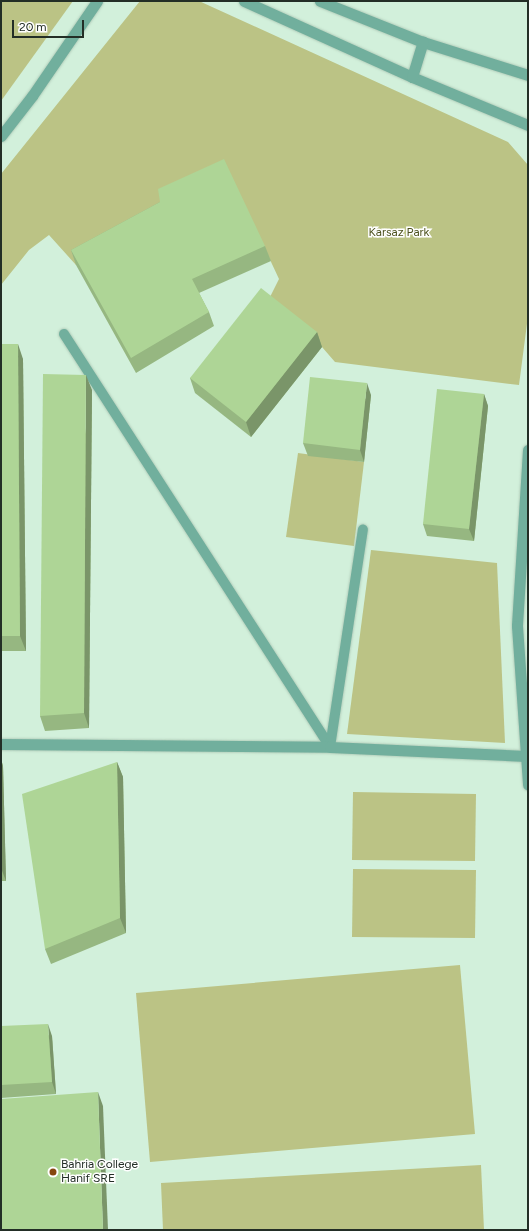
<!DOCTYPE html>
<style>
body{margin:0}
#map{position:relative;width:529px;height:1231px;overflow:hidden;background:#d2f0db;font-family:Figtree,sans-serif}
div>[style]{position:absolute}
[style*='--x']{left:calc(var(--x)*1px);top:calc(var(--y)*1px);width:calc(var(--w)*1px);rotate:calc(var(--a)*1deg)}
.green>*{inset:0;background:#bbc385}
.roads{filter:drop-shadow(0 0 1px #b2cdba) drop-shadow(0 0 1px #b2cdba)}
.service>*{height:10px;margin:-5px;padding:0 5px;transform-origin:5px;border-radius:5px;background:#71af9d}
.minor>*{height:11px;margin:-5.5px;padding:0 5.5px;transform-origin:5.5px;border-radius:5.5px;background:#71af9d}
.tertiary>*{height:11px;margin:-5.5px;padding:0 5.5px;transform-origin:5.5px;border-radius:5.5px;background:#71af9d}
.wall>*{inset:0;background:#96b781}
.shaded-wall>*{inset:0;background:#7a9569}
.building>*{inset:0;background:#aed596}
.dots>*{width:11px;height:11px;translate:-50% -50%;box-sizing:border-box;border:2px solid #fff;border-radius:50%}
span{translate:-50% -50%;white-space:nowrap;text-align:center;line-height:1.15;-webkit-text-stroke:3px #fff;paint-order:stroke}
.park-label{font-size:12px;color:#4e531f}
.poi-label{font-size:12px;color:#232e26}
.left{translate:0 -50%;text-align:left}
.frame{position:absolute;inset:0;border:2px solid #232e26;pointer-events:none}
.scale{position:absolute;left:12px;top:20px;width:72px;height:18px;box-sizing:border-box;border:2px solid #232e26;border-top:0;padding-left:5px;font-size:12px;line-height:14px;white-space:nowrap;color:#232e26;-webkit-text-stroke:3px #fff;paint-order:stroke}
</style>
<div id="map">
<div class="green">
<i style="clip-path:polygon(1px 1px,73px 1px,1px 101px)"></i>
<i style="clip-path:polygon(140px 1px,199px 1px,508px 142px,528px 165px,528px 316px,519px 385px,335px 362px,322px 347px,267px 303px,279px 279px,230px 174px,166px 217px,76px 265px,49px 235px,29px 250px,1px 285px,1px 174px)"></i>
<i style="clip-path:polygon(298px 453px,364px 462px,354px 546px,286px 537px)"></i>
<i style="clip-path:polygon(371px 550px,497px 563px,505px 743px,347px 734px)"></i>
<i style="clip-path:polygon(353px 792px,476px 794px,475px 861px,352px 860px)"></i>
<i style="clip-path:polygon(353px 869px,476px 870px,475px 938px,352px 937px)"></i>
<i style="clip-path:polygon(460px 965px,475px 1134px,150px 1162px,136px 993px)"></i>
<i style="clip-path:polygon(481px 1165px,484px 1230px,163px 1230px,161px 1183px)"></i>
</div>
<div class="roads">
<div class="service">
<i style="--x:64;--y:334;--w:491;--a:57.2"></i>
<i style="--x:330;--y:747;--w:220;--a:-81.4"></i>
</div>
<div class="minor">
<i style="--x:1;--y:136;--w:51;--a:-52.2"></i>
<i style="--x:32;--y:96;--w:115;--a:-55.6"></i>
<i style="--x:1;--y:744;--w:329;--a:0.5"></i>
<i style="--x:330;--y:747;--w:196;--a:2.6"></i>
</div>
<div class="tertiary">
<i style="--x:244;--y:1;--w:184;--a:24.3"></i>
<i style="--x:412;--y:77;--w:126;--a:22.5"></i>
<i style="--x:320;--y:1;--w:111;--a:21.7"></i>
<i style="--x:423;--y:42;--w:110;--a:17.4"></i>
<i style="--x:412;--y:77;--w:37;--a:-73"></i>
<i style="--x:528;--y:450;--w:176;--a:93.6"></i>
<i style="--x:517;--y:626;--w:159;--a:86"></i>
</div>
</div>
<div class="wall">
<i style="clip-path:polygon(160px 202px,265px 246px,271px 261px,199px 293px,209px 312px,214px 326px,136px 373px,76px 265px,71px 250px)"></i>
<i style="clip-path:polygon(317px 332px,322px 347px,251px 437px,195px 393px,190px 378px)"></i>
<i style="clip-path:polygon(1px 344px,23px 359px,26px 651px,1px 651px)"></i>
<i style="clip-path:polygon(92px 390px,89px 728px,45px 731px,40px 716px)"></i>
<i style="clip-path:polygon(484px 394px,488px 406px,474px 541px,427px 536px,423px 524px)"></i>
<i style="clip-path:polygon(371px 395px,364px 462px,308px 456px,303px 443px)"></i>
<i style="clip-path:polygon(1px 759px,3px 766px,6px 881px,1px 881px)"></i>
<i style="clip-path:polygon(117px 762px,123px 777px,126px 933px,51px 964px,45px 949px)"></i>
<i style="clip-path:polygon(1px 1026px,52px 1036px,56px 1094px,1px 1098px)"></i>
</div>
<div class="shaded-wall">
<i style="clip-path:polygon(317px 332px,322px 347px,251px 437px,246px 422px)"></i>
<i style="clip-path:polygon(18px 344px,23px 359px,26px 651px,20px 636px)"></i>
<i style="clip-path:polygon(86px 375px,92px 390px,89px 728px,84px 713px)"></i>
<i style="clip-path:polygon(367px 383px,371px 395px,364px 462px,360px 450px)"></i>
<i style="clip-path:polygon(484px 394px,488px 406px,474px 541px,469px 529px)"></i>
<i style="clip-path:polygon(1px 759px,3px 766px,6px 881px,1px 868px)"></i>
<i style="clip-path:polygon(117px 762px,123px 777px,126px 933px,120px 918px)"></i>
<i style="clip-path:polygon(48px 1024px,52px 1036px,56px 1094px,52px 1082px)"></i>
<i style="clip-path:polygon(98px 1092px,103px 1106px,108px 1230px,103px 1230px)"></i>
</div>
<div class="building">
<i style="clip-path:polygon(224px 159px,265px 246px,192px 279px,209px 312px,131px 358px,71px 250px,160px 202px,158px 189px)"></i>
<i style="clip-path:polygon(261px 288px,317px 332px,246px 422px,190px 378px)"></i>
<i style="clip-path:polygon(1px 344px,18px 344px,20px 636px,1px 636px)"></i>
<i style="clip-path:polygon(43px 374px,86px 375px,84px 713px,40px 716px)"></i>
<i style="clip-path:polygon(310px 377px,367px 383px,360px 450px,303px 443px)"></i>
<i style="clip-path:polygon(437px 389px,484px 394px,469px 529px,423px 524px)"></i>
<i style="clip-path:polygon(117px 762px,120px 918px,45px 949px,22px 794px)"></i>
<i style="clip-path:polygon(48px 1024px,52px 1082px,1px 1085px,1px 1026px)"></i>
<i style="clip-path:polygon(98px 1092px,103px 1230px,1px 1230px,1px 1099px)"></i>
</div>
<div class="dots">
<i style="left:53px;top:1172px;background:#86460e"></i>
</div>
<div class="park-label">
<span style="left:399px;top:233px">Karsaz Park</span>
</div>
<div class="poi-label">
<span class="left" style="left:61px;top:1172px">Bahria College<br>Hanif SRE</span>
</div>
<div class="frame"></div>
<div class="scale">20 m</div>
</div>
